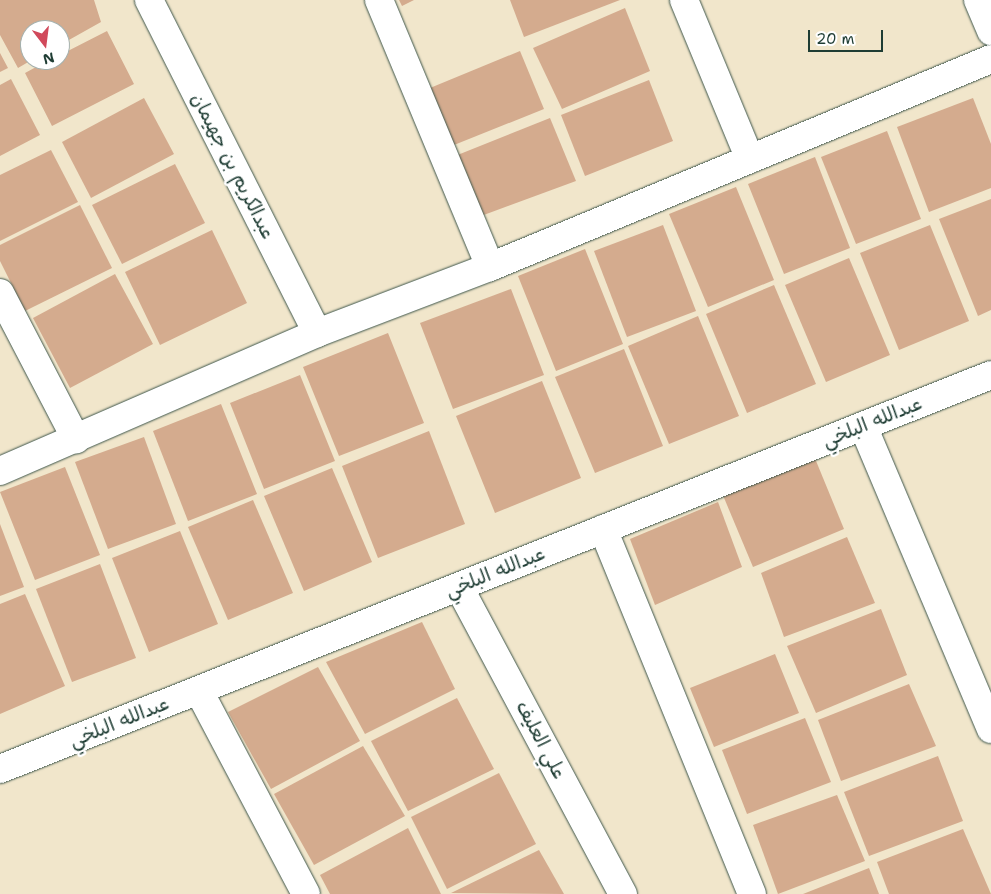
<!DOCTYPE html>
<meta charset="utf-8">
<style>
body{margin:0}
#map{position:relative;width:991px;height:894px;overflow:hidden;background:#f1e6cb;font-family:"Shantell Sans","Playpen Sans Arabic",sans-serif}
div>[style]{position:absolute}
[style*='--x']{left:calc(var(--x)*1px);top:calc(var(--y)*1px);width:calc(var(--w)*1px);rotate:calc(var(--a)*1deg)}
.building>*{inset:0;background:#d4ab8e}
.roads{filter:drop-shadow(0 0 1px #3e564b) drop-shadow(0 0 1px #3e564b)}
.minor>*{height:28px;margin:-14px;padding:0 14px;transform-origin:14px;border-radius:14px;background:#fff}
span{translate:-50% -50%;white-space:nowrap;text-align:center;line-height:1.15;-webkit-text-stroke:5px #fff;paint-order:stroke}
.street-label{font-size:19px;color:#1f3d34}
.north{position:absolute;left:20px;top:20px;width:50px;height:50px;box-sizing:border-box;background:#fff;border:1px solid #a5b1ae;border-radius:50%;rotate:165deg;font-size:14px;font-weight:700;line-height:20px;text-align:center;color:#1f3d34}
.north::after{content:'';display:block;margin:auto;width:18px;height:22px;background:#d1495b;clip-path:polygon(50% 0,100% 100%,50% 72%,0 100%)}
.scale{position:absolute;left:808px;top:30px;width:75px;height:22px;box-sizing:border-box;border:2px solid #1f3d34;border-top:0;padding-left:6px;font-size:15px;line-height:18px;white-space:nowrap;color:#1f3d34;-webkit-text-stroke:4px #fff;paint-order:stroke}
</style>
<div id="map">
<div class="building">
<i style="clip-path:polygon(0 0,94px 0,101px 22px,60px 45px,60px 30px,30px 30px,30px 61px,18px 68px,0 35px)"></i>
<i style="clip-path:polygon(399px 0,414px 0,402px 6px)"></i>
<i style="clip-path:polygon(510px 0,620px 0,524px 37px)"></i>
<i style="clip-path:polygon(625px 8px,650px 71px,562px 109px,533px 48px)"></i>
<i style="clip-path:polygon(107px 31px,134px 84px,52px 126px,25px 73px,49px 60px,60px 60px,60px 55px)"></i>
<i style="clip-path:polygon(520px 51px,544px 109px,454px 145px,430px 88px)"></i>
<i style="clip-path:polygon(0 53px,8px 68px,0 72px)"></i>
<i style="clip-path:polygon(11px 79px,40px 135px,0 156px,0 85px)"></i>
<i style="clip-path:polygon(649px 80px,673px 141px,585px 176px,561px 115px)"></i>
<i style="clip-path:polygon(144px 98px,174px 154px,91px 198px,62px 142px)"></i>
<i style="clip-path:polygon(973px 98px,991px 144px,991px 188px,929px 212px,897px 127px)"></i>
<i style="clip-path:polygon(550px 118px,576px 181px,481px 216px,455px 156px)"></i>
<i style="clip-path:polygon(887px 131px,921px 219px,856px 244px,821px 157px)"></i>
<i style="clip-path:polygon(51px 150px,78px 202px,0 241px,0 175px)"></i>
<i style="clip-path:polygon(815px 157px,850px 248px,784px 274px,748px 184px)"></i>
<i style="clip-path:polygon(175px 164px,205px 223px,122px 264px,92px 205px)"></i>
<i style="clip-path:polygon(736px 187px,774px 280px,708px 307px,669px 214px)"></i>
<i style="clip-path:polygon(991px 199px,991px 310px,978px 316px,939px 219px)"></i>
<i style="clip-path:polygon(80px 205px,112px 268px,25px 311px,0 261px,0 245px)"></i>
<i style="clip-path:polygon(663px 225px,696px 311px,627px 337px,594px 251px)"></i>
<i style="clip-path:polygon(930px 225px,969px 321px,899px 350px,860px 253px)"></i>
<i style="clip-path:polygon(212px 230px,247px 303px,160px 345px,125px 272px)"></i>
<i style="clip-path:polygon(585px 249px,623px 344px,556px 371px,518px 276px)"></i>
<i style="clip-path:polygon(849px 258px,890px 355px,826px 382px,785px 285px)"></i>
<i style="clip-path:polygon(115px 274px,153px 344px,70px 388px,33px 318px)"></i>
<i style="clip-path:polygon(774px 285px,816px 384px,747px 413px,706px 314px)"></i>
<i style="clip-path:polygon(511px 289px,544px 375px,453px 409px,420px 323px)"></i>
<i style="clip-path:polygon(698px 316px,739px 416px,669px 444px,628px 346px)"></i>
<i style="clip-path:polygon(388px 333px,424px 423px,339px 456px,303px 367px)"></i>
<i style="clip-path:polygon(624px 349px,663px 446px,595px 473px,555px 377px)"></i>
<i style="clip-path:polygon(300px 375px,335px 461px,264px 489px,230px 403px)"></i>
<i style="clip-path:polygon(542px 381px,581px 478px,495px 513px,456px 416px)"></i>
<i style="clip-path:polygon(221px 404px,257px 494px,188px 521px,153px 431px)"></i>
<i style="clip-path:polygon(429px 431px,465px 524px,378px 558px,342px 466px)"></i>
<i style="clip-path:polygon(144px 437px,176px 524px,108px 549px,75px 462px)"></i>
<i style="clip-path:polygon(814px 456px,844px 529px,753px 567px,722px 493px)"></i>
<i style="clip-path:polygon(65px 467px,100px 555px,35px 580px,0 492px)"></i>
<i style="clip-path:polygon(332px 468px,372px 562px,304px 591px,264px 496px)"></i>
<i style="clip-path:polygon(253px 500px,293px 593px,228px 620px,188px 527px)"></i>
<i style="clip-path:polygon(718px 502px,742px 567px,655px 605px,630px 539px)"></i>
<i style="clip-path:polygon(0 524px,24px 587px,0 596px)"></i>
<i style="clip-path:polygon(180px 531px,218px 624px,149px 652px,112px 558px)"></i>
<i style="clip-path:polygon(847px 537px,875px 603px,784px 637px,761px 573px)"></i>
<i style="clip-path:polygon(100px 564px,136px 658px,72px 682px,36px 589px)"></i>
<i style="clip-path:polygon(25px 594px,65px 686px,0 714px,0 604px)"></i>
<i style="clip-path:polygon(881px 609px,907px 675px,816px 713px,787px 646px)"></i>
<i style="clip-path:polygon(422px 622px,455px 689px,365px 734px,326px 662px)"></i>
<i style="clip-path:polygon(775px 654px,799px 713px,714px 747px,690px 688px)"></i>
<i style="clip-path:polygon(318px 667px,360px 741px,271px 789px,228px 712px)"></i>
<i style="clip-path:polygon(909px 684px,936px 746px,841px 781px,818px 720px)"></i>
<i style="clip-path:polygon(457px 698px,494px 769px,408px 811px,371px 741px)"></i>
<i style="clip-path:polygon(805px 718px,831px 782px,747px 814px,722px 750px)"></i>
<i style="clip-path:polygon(363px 746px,405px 816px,314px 865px,274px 794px)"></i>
<i style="clip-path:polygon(938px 756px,963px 821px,869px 856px,844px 792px)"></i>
<i style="clip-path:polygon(499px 773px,536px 844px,447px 889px,411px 817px)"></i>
<i style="clip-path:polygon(837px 795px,865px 861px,778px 894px,753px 825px)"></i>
<i style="clip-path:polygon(408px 828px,441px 894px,330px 894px,320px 875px)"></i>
<i style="clip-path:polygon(963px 829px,991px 894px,889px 894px,877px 862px)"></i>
<i style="clip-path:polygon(539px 850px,564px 894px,451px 893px)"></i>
<i style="clip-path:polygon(869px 868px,879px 894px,803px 894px)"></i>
</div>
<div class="roads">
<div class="minor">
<i style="--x:149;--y:0;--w:373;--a:63.2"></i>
<i style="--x:379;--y:0;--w:289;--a:67.4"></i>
<i style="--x:684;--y:0;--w:172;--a:67.5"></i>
<i style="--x:978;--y:0;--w:34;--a:67"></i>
<i style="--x:0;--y:293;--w:165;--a:62.5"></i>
<i style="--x:863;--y:426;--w:329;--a:67.1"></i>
<i style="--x:0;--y:471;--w:346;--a:-23.5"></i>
<i style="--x:317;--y:333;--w:185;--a:-20.9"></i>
<i style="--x:490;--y:267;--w:542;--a:-22.55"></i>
<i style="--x:603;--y:529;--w:394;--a:67.8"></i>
<i style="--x:459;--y:587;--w:348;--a:61.9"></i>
<i style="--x:199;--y:691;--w:229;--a:62.2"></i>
<i style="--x:0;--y:769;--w:1066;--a:-21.68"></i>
</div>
</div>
<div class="street-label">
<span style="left:233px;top:166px;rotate:63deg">عبدالكريم بن جهيمان</span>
<span style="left:872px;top:422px;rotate:-22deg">عبدالله البلخي</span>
<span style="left:495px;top:572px;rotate:-22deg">عبدالله البلخي</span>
<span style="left:119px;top:722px;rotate:-22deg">عبدالله البلخي</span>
<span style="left:541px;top:740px;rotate:62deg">علي العليف</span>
</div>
<div class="north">N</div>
<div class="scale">20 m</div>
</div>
